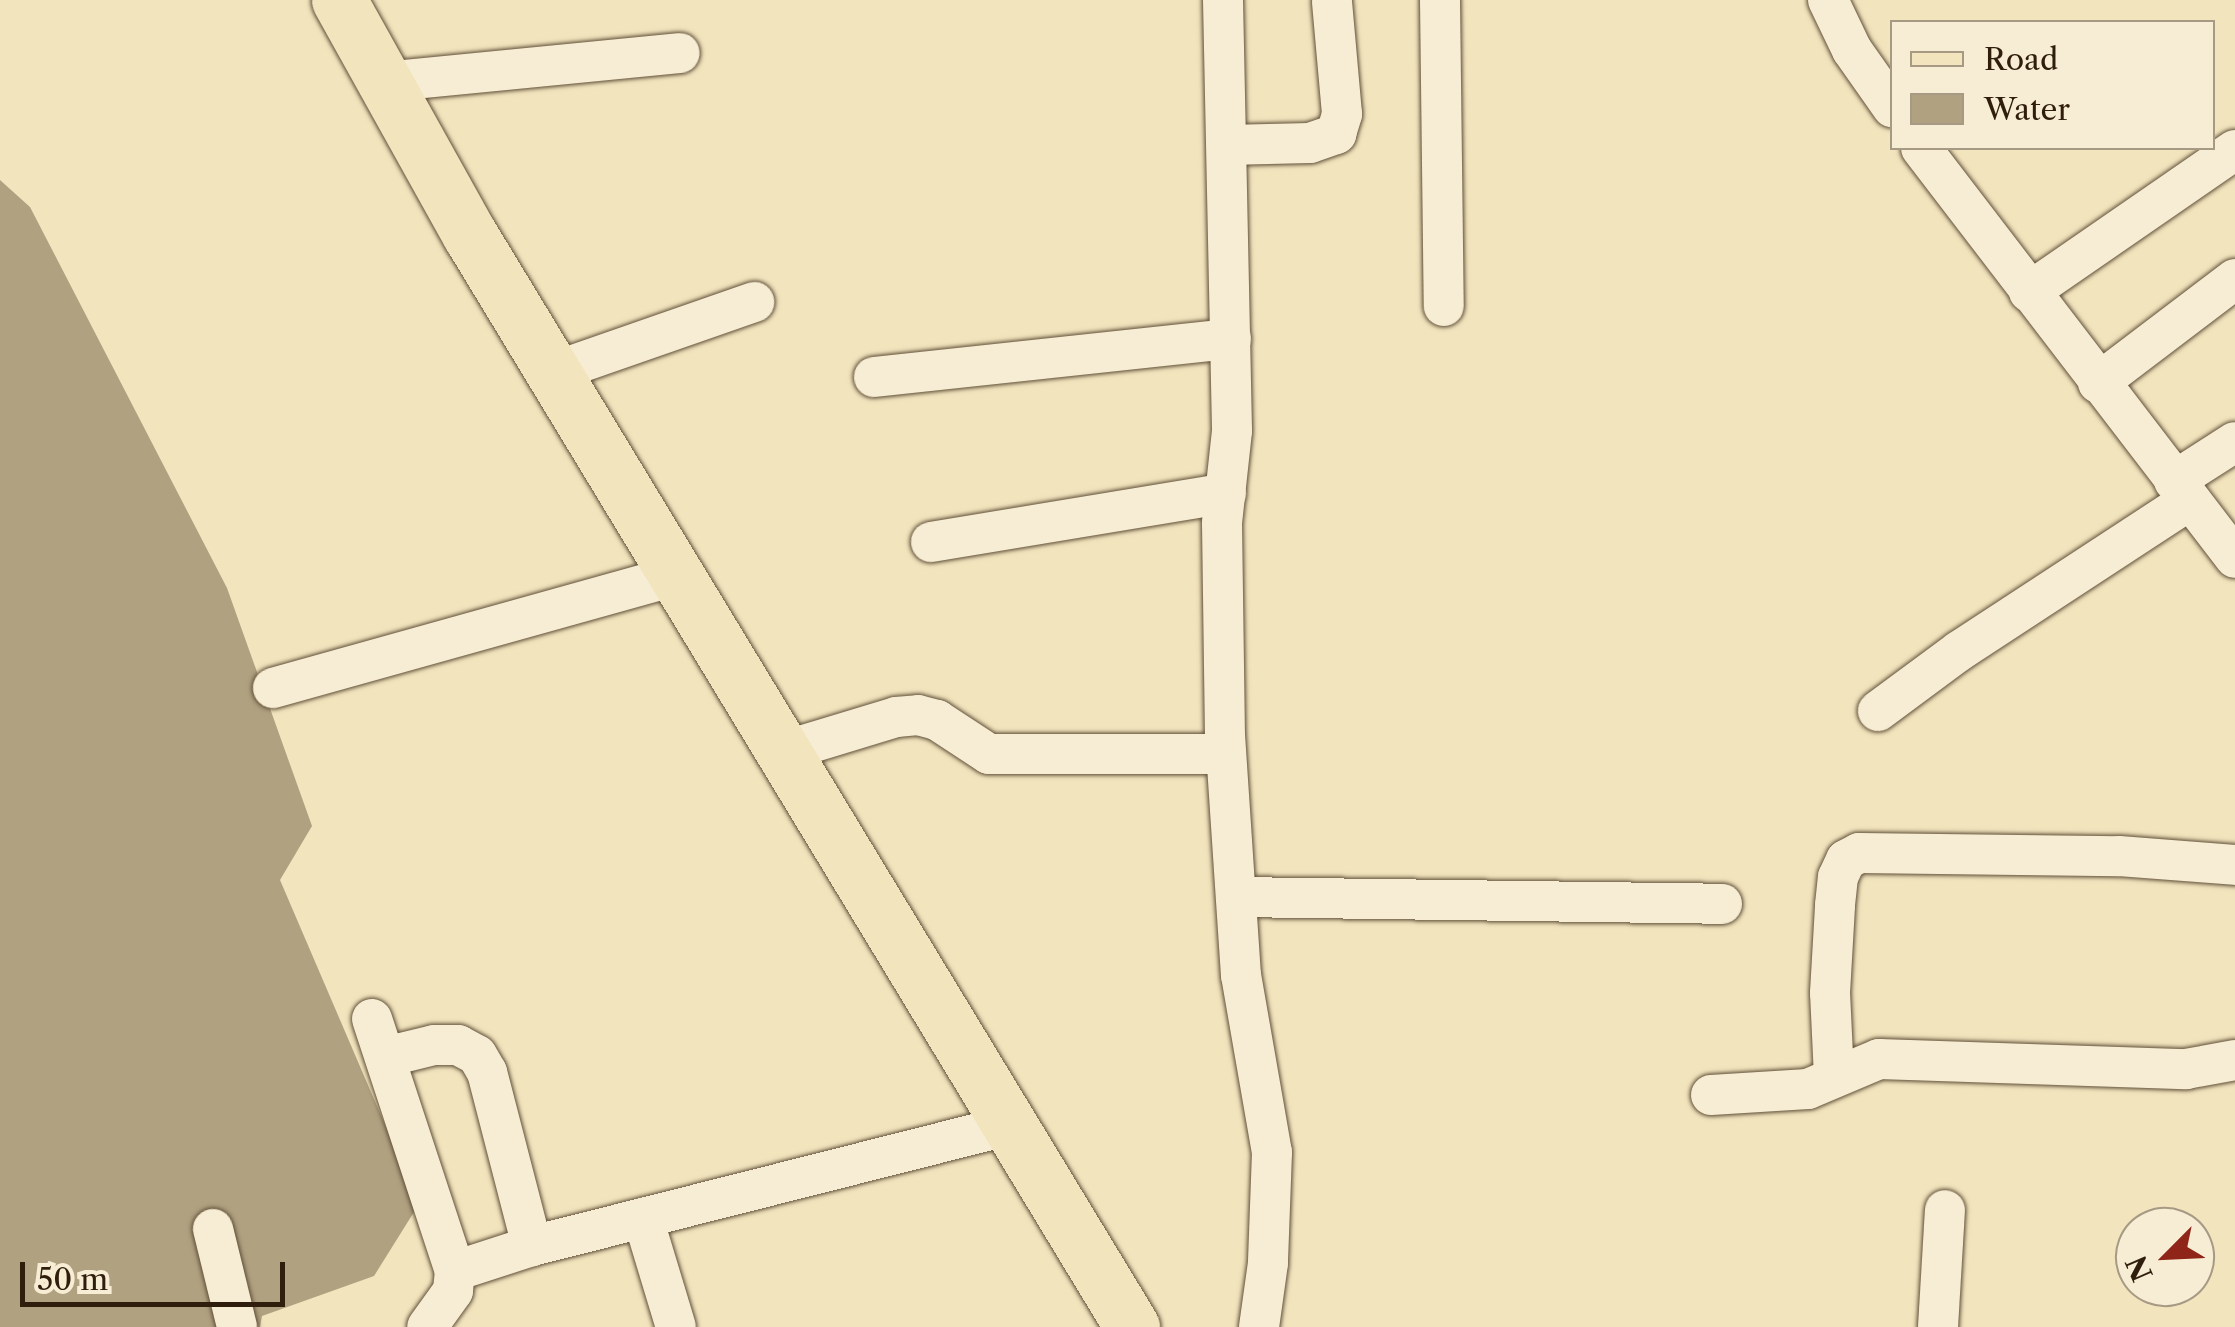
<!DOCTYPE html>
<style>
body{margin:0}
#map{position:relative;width:2235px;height:1327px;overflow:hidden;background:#f2e4bd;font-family:"Libre Caslon Text",serif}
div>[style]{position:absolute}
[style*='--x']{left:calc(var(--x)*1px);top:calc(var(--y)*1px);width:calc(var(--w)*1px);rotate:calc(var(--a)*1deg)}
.water>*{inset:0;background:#b0a181}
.roads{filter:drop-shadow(0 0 2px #605039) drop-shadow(0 0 2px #605039)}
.street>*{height:40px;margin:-20px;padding:0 20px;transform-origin:20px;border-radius:20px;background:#f7edd4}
.primary>*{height:55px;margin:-27.5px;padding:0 27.5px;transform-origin:27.5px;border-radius:27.5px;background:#f2e4bd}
span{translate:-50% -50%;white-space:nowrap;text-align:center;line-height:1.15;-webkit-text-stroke:8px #f7edd4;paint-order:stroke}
.legend{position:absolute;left:1890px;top:20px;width:325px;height:130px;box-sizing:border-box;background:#f7edd4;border:2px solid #a79a84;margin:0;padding:12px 18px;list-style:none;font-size:30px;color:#301e0d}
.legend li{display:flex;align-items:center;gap:20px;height:50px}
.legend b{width:50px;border:2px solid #a79a84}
.north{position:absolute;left:2115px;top:1207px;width:100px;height:100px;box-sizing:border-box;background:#f7edd4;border:2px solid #a79a84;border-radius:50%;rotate:246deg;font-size:28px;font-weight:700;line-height:40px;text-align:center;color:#301e0d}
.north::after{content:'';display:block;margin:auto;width:35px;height:45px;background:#8f2418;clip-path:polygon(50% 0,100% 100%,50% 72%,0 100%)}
.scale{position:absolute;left:20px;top:1262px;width:265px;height:45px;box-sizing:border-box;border:5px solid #301e0d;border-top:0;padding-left:12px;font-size:30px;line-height:35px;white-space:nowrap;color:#301e0d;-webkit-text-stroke:8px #f7edd4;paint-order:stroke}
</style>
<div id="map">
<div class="water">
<i style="clip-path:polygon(0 180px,30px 207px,227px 588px,312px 826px,280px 880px,419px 1204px,374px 1276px,262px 1316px,260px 1327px,0 1327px)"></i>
</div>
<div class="roads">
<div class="street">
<i style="--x:1223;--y:0;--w:431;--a:88.8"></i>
<i style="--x:1232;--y:431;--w:93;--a:96.2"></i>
<i style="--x:1222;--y:523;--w:212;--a:89.2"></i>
<i style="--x:1225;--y:735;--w:241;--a:86.2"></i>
<i style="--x:1241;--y:975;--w:180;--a:80.1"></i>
<i style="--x:1272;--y:1152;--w:111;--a:92.1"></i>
<i style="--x:1268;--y:1263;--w:65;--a:98"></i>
<i style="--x:1440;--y:0;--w:306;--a:89.3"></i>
<i style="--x:1828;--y:0;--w:55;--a:64.4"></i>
<i style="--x:1852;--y:50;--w:70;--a:54.9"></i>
<i style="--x:384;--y:82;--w:297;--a:-5.6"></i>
<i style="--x:1227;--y:145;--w:83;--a:-1.4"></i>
<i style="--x:1310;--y:143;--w:28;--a:-19"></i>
<i style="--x:1336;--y:134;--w:21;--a:-73"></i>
<i style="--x:1342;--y:114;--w:113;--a:-95.1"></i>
<i style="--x:1921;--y:148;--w:516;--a:52.55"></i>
<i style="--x:2029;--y:292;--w:250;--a:-34.6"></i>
<i style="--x:556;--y:371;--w:210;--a:-19.2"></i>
<i style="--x:874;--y:377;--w:359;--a:-6.1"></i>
<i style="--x:2098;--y:383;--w:172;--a:-37.2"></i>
<i style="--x:2174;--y:481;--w:72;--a:-32.6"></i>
<i style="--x:931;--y:542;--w:299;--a:-9.4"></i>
<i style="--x:273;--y:688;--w:423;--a:-15.6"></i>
<i style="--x:1878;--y:711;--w:101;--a:-36.5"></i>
<i style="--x:1959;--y:651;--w:276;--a:-33.2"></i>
<i style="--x:781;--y:752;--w:120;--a:-16.9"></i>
<i style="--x:896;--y:717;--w:22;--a:-5"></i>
<i style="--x:918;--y:715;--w:20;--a:15"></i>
<i style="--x:937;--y:720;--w:62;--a:33.2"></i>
<i style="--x:989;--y:754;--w:237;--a:0"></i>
<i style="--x:1236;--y:897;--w:486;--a:0.8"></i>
<i style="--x:372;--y:1019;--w:265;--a:71.8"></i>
<i style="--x:455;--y:1271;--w:20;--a:96"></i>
<i style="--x:453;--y:1291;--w:44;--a:125.8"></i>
<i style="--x:385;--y:1057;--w:50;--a:-13.8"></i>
<i style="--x:434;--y:1045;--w:24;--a:0"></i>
<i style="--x:458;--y:1045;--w:21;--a:28"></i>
<i style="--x:477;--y:1055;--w:20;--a:60"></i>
<i style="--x:487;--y:1072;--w:180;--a:75.5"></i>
<i style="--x:1834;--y:1077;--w:84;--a:-92.7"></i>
<i style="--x:1830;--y:993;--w:88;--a:-86.7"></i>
<i style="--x:1835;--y:905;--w:28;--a:-84"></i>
<i style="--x:1838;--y:877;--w:19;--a:-65"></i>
<i style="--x:1846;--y:860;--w:15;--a:-28"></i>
<i style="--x:1859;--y:853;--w:260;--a:0.7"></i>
<i style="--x:2119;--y:856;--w:116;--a:4.4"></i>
<i style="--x:1711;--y:1095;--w:97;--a:-3.5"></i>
<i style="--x:1808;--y:1089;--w:77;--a:-22.9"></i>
<i style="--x:1879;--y:1059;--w:307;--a:1.9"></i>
<i style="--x:2186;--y:1069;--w:50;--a:-10.4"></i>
<i style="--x:643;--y:1218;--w:114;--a:73.2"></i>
<i style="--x:213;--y:1229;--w:101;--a:76.2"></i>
<i style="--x:455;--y:1271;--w:81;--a:-18"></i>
<i style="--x:532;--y:1246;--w:490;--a:-14.2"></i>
<i style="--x:1938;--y:1327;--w:117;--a:-86.6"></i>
</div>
<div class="primary">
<i style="--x:339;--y:0;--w:269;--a:60.9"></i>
<i style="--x:470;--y:235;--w:1277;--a:58.77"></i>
</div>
</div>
<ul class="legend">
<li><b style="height:12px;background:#f2e4bd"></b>Road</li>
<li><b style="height:28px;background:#b0a181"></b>Water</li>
</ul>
<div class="north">N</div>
<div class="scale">50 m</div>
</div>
